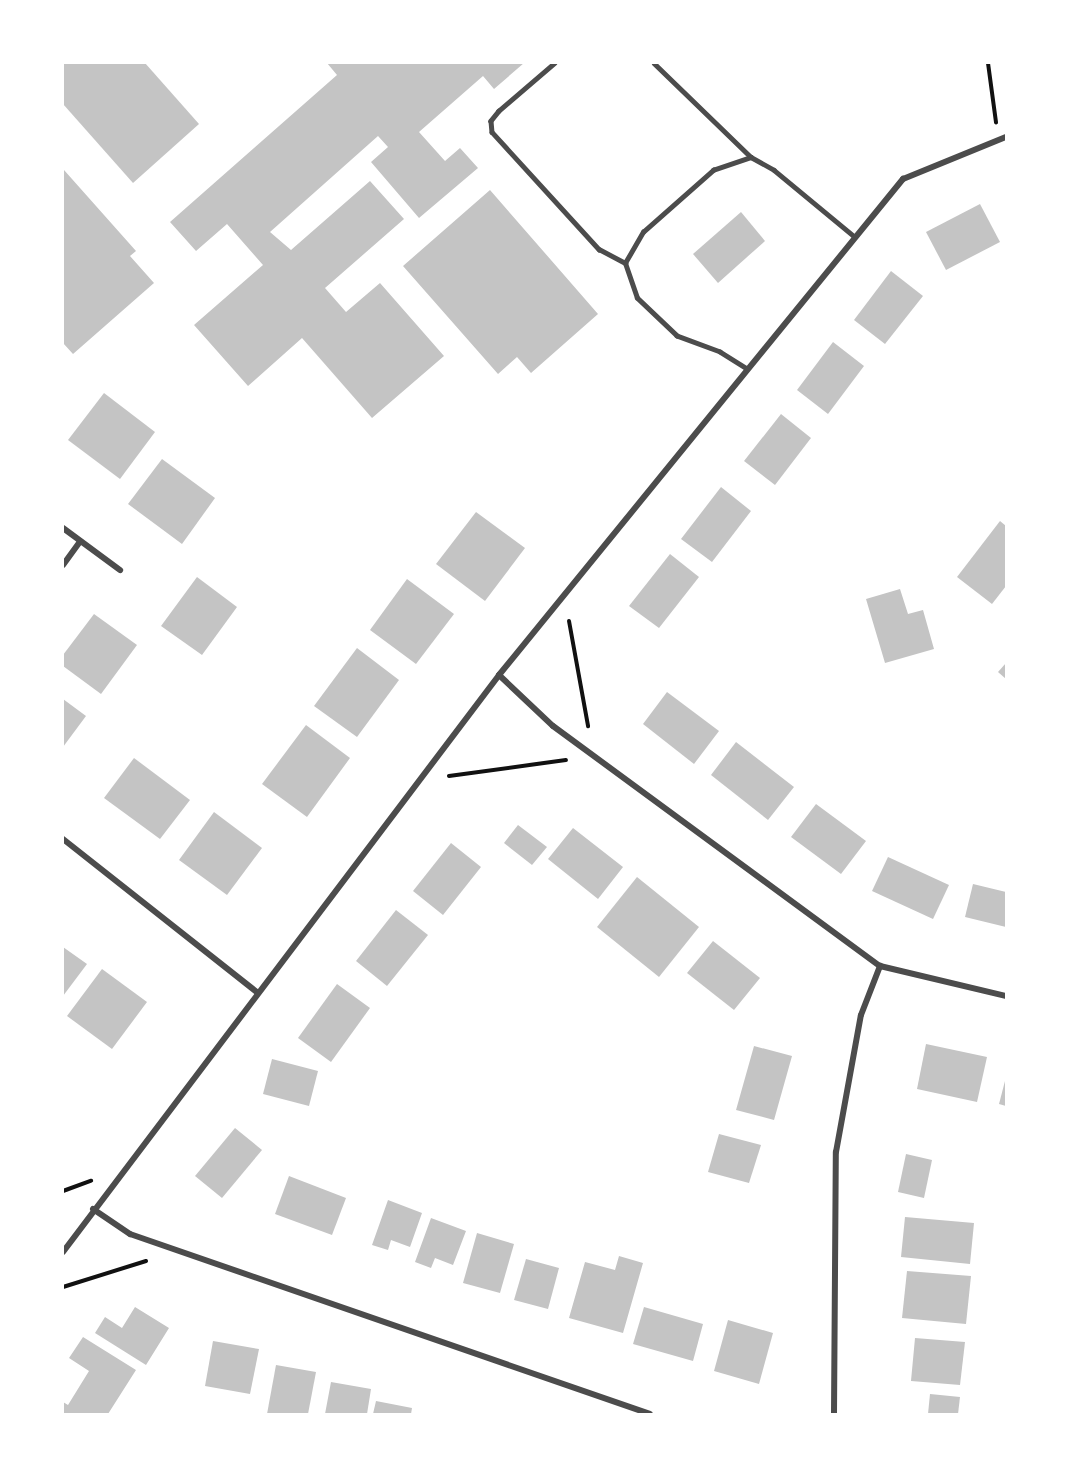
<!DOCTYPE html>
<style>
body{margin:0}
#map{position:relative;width:1069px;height:1477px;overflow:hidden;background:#fff;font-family:"Roboto Condensed",sans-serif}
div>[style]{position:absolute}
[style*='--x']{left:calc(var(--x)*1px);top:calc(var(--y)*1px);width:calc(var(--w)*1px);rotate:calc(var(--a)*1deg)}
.building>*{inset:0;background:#c4c4c4}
.path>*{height:4px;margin:-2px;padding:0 2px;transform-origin:2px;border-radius:2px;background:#111}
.service>*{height:4.5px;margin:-2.25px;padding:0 2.25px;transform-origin:2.25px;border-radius:2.25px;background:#4c4c4c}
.minor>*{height:6px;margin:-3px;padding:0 3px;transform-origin:3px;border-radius:3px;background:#4c4c4c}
span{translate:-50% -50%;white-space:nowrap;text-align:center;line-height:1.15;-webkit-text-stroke:4.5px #fff;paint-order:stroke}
.frame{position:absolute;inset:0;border:64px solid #fff;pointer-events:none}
</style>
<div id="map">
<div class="building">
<i style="clip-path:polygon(63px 63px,145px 63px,199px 124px,133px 183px,63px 104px)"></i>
<i style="clip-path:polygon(327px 63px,524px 63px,494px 89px,483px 76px,419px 132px,445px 161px,460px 148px,478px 168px,419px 218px,371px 162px,388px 147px,378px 136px,270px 232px,291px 250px,370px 181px,404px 219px,325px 288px,346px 312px,380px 283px,444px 356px,372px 418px,302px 338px,248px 386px,194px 325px,263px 265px,227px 224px,196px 251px,170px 222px,337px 75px)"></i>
<i style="clip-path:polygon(64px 170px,136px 251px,130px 256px,154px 283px,73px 354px,63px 343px)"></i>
<i style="clip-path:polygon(490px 190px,598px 314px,531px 373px,517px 357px,498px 374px,403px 266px)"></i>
<i style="clip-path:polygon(980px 204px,1000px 242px,946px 270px,926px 232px)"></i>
<i style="clip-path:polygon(741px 212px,765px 241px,718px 283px,693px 254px)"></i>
<i style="clip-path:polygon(891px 271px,923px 296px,885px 344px,854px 320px)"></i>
<i style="clip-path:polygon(833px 342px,864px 366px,828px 414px,797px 390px)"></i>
<i style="clip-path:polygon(104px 393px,155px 432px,120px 479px,68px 440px)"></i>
<i style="clip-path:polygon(781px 414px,811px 438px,775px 485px,744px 461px)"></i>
<i style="clip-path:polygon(162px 459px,215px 498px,182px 544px,128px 504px)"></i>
<i style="clip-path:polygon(721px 487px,751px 511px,712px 562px,681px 539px)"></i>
<i style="clip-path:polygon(476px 512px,525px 548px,485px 601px,436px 564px)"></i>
<i style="clip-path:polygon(1000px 521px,1006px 526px,1006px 586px,992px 604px,957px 577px)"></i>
<i style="clip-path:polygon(670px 554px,699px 577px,659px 628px,629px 606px)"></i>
<i style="clip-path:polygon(197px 577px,237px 607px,202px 655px,161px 626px)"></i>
<i style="clip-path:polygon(407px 579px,454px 614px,416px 664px,370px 630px)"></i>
<i style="clip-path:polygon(900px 589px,908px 614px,923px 610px,934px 649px,885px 663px,866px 599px)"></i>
<i style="clip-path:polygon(94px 614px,137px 645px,101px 694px,63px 666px,63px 655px)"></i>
<i style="clip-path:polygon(357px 648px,399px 680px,357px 737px,314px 706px)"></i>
<i style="clip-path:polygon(1006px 663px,1006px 679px,998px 672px)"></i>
<i style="clip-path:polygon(667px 692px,719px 731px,694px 764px,643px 724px)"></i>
<i style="clip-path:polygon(63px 699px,86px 716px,63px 747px)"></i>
<i style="clip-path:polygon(306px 725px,350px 758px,307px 817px,262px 784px)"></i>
<i style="clip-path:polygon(736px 742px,794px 787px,768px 820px,711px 775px)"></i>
<i style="clip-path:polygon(134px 758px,190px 800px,160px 839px,104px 798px)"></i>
<i style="clip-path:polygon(816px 804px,866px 841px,841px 874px,791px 837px)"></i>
<i style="clip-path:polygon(214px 812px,262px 848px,227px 895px,179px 860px)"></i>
<i style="clip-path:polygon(518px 825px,547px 847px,532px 865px,504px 843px)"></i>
<i style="clip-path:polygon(573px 828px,623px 867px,598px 899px,548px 859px)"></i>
<i style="clip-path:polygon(451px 843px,481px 867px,443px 915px,413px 891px)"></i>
<i style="clip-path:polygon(888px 857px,949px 885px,933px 919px,872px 891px)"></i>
<i style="clip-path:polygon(637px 877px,699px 927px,659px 977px,597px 927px)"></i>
<i style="clip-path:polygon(973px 884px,1006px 892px,1006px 927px,965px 917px)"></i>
<i style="clip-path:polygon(396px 910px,428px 935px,387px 986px,356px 961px)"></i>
<i style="clip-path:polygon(713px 941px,760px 978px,734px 1010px,687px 973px)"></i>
<i style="clip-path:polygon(63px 947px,87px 964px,63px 996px)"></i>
<i style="clip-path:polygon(102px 969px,147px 1002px,112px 1049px,67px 1016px)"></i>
<i style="clip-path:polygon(337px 984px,370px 1008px,331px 1062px,298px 1038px)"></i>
<i style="clip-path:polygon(926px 1044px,987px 1057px,977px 1102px,917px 1089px)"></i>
<i style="clip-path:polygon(754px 1046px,792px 1056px,774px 1120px,736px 1110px)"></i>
<i style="clip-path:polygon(272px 1059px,318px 1071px,309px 1106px,263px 1094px)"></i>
<i style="clip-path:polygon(1005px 1081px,1006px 1081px,1006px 1106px,999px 1104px)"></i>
<i style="clip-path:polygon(235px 1128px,262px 1150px,222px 1198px,195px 1176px)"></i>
<i style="clip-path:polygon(719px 1134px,761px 1145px,749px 1183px,708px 1172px)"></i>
<i style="clip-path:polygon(906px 1154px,932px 1160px,924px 1198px,898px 1192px)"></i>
<i style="clip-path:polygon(289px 1176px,346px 1198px,332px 1235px,275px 1214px)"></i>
<i style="clip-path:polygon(388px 1200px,422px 1213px,410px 1247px,391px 1240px,388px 1250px,372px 1245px)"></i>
<i style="clip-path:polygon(905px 1217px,974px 1223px,970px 1264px,901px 1257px)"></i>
<i style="clip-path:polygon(431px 1218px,466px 1231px,453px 1265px,435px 1258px,431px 1268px,415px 1262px)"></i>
<i style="clip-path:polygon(477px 1233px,514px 1244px,500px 1293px,463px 1283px)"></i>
<i style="clip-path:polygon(619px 1256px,643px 1263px,623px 1333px,569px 1318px,585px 1262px,615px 1270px)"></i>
<i style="clip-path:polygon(526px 1259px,559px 1268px,548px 1309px,514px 1300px)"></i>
<i style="clip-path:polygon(907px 1271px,971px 1276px,966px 1324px,902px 1318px)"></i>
<i style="clip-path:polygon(135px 1307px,169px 1328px,146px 1365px,95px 1333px,105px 1317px,122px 1328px)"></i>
<i style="clip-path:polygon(644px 1307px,703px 1324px,693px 1361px,633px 1344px)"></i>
<i style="clip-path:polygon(728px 1320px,773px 1333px,759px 1384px,714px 1371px)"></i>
<i style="clip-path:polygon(83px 1337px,136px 1370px,108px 1414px,63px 1414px,63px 1402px,68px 1405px,89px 1371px,69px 1358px)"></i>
<i style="clip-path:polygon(915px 1338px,965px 1342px,960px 1385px,911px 1381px)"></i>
<i style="clip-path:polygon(213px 1341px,259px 1349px,250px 1394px,205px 1386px)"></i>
<i style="clip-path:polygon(276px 1365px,316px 1372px,308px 1414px,267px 1414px)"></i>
<i style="clip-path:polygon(331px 1382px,371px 1389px,367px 1414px,325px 1414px)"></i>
<i style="clip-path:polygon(930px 1394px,960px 1397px,958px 1414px,928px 1414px)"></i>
<i style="clip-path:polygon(376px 1401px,412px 1408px,411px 1414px,373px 1414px)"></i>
</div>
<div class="path">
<i style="--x:988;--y:63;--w:60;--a:82.3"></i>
<i style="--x:569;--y:621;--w:107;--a:79.7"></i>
<i style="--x:449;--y:776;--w:118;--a:-7.8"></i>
<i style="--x:63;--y:1191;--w:30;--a:-20"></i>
<i style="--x:63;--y:1287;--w:87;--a:-17.4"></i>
</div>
<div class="service">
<i style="--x:555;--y:63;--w:74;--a:139.4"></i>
<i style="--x:499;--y:111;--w:13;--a:129"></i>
<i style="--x:491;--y:121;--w:11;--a:85"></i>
<i style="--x:492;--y:132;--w:159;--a:47.6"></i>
<i style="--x:599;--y:249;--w:30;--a:28"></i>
<i style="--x:654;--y:63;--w:135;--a:44.1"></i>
<i style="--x:747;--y:369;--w:32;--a:-148"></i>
<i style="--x:720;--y:352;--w:46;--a:-159.6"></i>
<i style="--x:677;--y:336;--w:55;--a:-136.5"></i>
<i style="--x:637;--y:298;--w:37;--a:-109"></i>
<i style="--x:625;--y:263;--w:36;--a:-60"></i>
<i style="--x:643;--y:232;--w:94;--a:-41.5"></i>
<i style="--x:713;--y:170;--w:40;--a:-18.9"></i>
<i style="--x:751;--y:157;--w:26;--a:29"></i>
<i style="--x:774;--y:170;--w:105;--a:39.6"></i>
</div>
<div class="minor">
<i style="--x:63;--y:528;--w:71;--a:36.4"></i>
<i style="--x:63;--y:565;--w:29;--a:-54"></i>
<i style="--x:499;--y:675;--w:74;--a:43.4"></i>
<i style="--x:553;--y:726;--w:406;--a:36.3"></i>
<i style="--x:880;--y:966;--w:130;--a:13.4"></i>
<i style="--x:63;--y:839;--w:247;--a:38.3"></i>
<i style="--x:93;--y:1209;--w:45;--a:34"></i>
<i style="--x:130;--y:1234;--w:550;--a:19.09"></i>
<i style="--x:63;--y:1252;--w:723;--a:-52.92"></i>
<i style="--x:499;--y:675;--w:640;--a:-50.84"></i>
<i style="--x:903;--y:179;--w:111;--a:-22.2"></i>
<i style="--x:834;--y:1414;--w:262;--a:-89.6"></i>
<i style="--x:836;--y:1152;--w:139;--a:-79.7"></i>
<i style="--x:861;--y:1015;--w:53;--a:-68.8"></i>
</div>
<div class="frame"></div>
</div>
